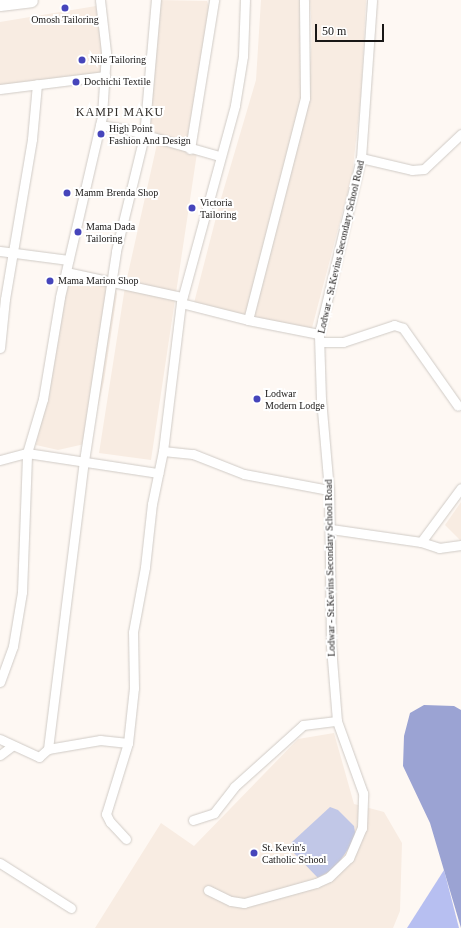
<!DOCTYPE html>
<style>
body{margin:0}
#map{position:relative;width:461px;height:928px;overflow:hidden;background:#fef8f3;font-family:Georgia,serif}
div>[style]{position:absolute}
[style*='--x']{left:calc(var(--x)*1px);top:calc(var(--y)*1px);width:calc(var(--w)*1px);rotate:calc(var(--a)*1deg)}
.built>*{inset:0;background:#f8ece2}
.green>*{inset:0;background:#c1c7e7}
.forest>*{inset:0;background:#b7bff1}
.water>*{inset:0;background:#9ba3d3}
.roads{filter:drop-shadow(0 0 1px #d0cbc6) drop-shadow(0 0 1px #d0cbc6)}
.street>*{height:9px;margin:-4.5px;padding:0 4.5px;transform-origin:4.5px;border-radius:4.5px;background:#fff}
.secondary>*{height:13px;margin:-6.5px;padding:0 6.5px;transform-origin:6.5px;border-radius:6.5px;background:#fff}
.dots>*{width:11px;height:11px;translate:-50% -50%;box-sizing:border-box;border:2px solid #fff;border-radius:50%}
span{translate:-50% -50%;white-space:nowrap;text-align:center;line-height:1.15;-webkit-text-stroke:4px #fff;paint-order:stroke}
.poi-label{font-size:10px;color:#191716}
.left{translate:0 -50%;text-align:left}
.street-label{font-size:10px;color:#191716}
.quarter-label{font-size:12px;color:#312d29;letter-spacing:1px}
.scale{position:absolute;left:315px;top:24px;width:69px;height:18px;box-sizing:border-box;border:2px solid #191716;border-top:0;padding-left:5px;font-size:12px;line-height:14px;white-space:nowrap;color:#191716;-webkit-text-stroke:3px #fff;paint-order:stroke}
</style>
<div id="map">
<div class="built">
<i style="clip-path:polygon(158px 0,207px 1px,209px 7px,190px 138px,172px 139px,145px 131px)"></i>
<i style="clip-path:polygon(261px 0,302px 0,301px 98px,245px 317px,194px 303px,220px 202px,256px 80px)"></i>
<i style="clip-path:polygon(310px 0,366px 0,361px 96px,352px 176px,312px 328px,252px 317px,288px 184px,308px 98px,312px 34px)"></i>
<i style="clip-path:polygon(96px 6px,101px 38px,102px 73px,0 86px,0 22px)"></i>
<i style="clip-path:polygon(157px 144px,197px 153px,151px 460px,99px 453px,125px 287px)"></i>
<i style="clip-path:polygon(68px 279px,115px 286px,117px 294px,104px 381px,89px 443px,58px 450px,36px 445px)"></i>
<i style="clip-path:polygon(461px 502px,461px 541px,445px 525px)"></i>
<i style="clip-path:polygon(334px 733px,354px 804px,384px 812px,402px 843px,400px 911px,393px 928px,95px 928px,161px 823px,194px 846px,298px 739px)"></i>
</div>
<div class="green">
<i style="clip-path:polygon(330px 807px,338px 810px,354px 826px,356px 838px,335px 868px,318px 878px,290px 849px,292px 842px)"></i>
</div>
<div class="forest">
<i style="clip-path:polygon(444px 870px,459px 928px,407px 928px)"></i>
</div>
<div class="water">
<i style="clip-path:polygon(424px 705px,454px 706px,461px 710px,461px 928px,430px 823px,403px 766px,404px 736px,410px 713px)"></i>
</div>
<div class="roads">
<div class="street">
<i style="--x:0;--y:89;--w:106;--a:-7.1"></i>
<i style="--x:100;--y:125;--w:25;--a:9"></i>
<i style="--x:125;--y:129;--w:98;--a:16"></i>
<i style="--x:190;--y:149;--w:151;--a:-80.8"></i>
<i style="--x:361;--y:158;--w:52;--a:13.2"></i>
<i style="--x:412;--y:170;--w:12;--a:-5"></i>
<i style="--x:424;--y:169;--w:51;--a:-43.4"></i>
<i style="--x:0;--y:251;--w:69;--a:7.5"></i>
<i style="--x:66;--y:272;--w:119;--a:12.2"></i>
<i style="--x:181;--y:303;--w:69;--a:14.2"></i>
<i style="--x:248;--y:320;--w:72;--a:11.2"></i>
<i style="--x:248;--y:320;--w:229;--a:-75.6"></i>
<i style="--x:305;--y:98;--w:98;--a:-90.6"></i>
<i style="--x:321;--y:342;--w:22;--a:0"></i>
<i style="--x:343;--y:342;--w:54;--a:-18.4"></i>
<i style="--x:394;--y:325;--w:9;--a:18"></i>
<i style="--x:403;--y:328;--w:95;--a:54.8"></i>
<i style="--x:0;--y:348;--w:49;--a:-84.2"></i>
<i style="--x:5;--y:299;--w:162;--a:-80.4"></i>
<i style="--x:32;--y:139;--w:55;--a:-84.8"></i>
<i style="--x:163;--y:451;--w:30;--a:6"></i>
<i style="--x:193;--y:454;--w:55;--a:21.4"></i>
<i style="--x:244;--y:474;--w:86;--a:10.7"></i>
<i style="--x:0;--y:460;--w:28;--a:-15"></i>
<i style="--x:27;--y:453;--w:133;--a:8.7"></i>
<i style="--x:331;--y:529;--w:91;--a:8.2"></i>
<i style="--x:421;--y:542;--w:19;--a:18"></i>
<i style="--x:439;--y:548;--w:22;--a:-8"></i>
<i style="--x:421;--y:542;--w:67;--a:-53.5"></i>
<i style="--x:0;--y:682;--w:38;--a:-70"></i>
<i style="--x:13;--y:646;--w:55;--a:-80.5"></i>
<i style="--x:22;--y:592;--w:139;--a:-87.9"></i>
<i style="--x:27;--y:453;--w:56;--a:-73.5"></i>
<i style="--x:43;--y:399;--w:103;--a:-80.5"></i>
<i style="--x:60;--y:297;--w:186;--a:-76.9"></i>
<i style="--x:102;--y:116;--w:64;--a:-86.4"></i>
<i style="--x:106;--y:52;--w:52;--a:-96.6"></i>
<i style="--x:0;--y:739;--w:43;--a:24.8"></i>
<i style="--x:39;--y:757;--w:12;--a:-42"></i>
<i style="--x:48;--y:749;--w:53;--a:-9.8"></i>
<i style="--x:100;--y:740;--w:28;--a:6"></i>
<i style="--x:48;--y:749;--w:290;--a:-82.9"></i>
<i style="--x:84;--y:461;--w:212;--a:-81.3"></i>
<i style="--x:116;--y:251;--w:118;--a:-76.3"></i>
<i style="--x:144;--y:136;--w:137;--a:-85"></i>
<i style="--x:0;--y:755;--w:15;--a:-37"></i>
<i style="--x:193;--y:820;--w:22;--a:-18"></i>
<i style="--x:214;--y:813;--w:33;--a:-52"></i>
<i style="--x:234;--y:787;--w:93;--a:-41.9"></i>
<i style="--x:303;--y:725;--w:34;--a:-7"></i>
<i style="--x:126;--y:839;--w:23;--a:-133"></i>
<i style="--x:110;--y:822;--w:9;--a:-117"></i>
<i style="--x:106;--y:814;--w:74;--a:-72.8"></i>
<i style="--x:128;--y:743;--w:55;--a:-83.8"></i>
<i style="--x:134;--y:688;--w:56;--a:-91"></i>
<i style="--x:133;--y:632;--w:66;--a:-79.5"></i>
<i style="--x:145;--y:567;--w:63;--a:-83.7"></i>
<i style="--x:152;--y:504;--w:54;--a:-78.3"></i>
<i style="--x:163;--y:451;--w:149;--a:-83.1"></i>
<i style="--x:181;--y:303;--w:205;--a:-74.7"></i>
<i style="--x:235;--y:105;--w:50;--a:-80.7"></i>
<i style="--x:243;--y:56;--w:56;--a:-88"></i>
<i style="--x:0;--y:863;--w:84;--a:32.4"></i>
<i style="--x:208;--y:890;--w:25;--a:26"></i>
<i style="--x:231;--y:901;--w:13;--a:9"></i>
<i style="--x:244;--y:903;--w:75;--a:-15.5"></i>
<i style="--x:316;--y:883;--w:14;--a:-25"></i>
<i style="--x:329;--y:877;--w:28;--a:-44"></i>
<i style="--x:349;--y:858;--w:33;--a:-67"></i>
<i style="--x:362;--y:828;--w:35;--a:-88"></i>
<i style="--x:363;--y:793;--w:77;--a:-109.9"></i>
<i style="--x:337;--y:721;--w:75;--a:-94.6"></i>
<i style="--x:331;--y:646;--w:156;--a:-90.7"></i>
<i style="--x:329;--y:490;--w:91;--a:-95"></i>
<i style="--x:321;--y:399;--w:65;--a:-91.8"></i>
<i style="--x:319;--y:334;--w:181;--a:-76.6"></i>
<i style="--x:361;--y:158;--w:158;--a:-86"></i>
</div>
<div class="secondary">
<i style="--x:0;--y:4;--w:31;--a:-7"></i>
</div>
</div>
<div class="dots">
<i style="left:65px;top:8px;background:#4645bb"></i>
<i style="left:82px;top:60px;background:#4645bb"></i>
<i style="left:76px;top:82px;background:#4645bb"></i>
<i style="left:101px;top:134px;background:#4645bb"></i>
<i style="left:67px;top:193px;background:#4645bb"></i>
<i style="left:192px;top:208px;background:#4645bb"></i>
<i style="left:78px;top:232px;background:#4645bb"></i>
<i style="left:50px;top:281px;background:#4645bb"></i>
<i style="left:257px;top:399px;background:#4645bb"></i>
<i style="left:254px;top:853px;background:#4645bb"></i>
</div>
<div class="poi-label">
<span style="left:65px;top:20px">Omosh Tailoring</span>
<span class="left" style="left:90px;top:60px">Nile Tailoring</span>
<span class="left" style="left:84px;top:82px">Dochichi Textile</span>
<span class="left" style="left:109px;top:134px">High Point<br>Fashion And Design</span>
<span class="left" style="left:75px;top:193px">Mamm Brenda Shop</span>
<span class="left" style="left:200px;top:208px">Victoria<br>Tailoring</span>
<span class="left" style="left:86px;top:232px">Mama Dada<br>Tailoring</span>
<span class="left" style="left:58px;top:281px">Mama Marion Shop</span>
<span class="left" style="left:265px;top:399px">Lodwar<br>Modern Lodge</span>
<span class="left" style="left:262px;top:853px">St. Kevin's<br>Catholic School</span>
</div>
<div class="street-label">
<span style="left:341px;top:247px;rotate:-77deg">Lodwar - St.Kevins Secondary School Road</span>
<span style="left:330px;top:568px;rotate:-91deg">Lodwar - St.Kevins Secondary School Road</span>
</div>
<div class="quarter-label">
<span style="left:120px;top:113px">KAMPI MAKU</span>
</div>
<div class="scale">50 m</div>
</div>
